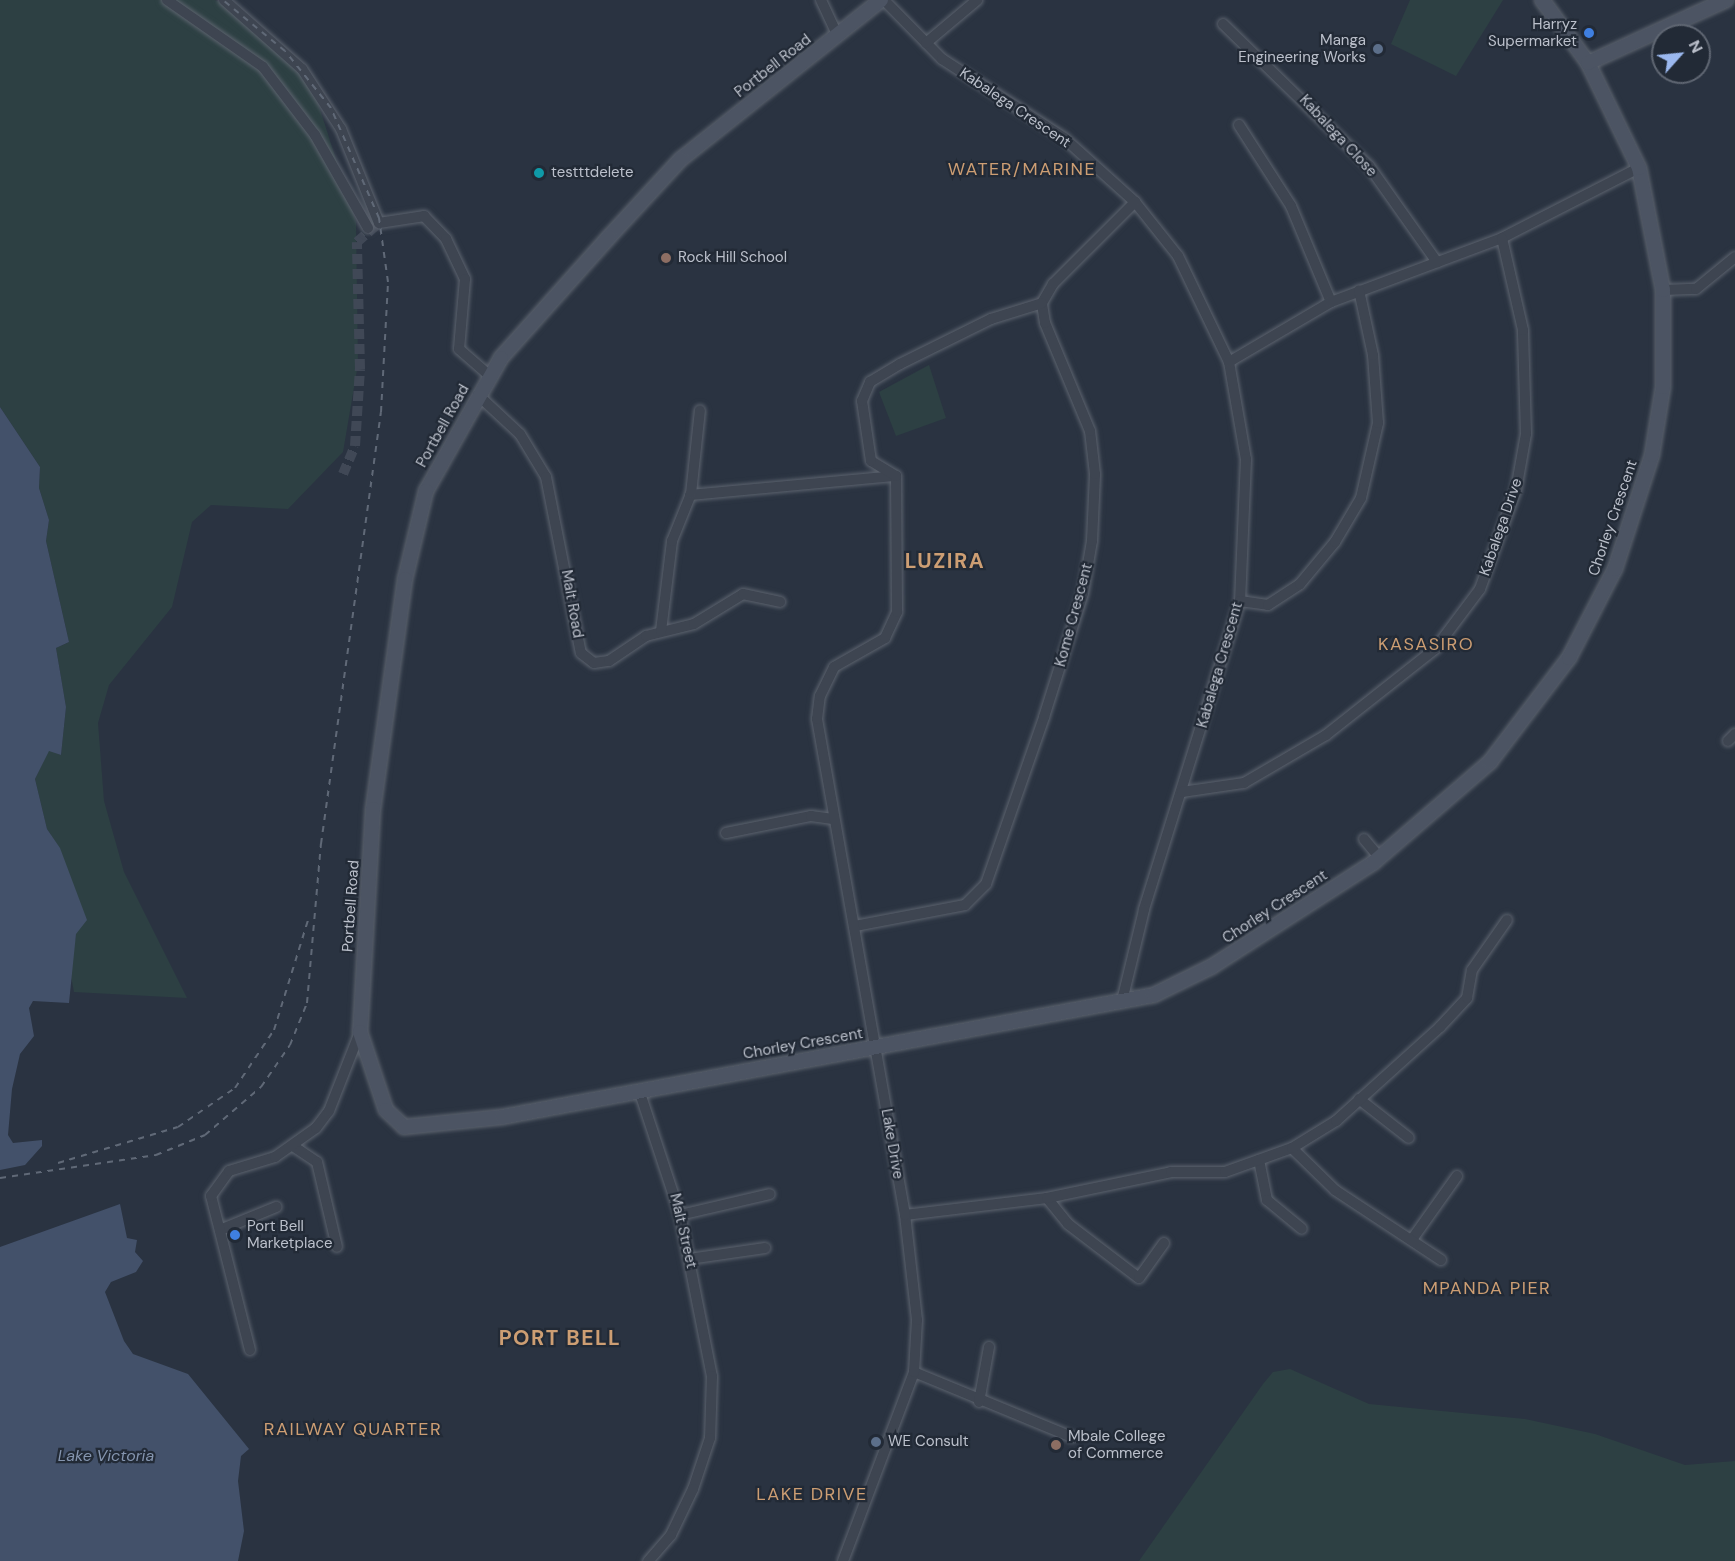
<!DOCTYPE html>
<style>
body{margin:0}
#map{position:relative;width:1735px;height:1561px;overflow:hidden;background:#2a3341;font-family:"DM Sans",sans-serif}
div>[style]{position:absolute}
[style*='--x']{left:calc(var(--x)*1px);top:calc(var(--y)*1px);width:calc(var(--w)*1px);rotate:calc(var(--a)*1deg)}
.green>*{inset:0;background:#2d4043}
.water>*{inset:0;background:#43516a}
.minor-tunnel>*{height:10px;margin-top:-5px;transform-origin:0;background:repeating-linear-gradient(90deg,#404856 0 10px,transparent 0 15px)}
.roads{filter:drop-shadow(0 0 2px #5c636e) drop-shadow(0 0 2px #5c636e)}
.minor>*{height:10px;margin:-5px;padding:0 5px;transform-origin:5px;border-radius:5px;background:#3e4551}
.secondary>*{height:14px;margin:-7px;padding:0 7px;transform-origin:7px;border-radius:7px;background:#4c5463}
.rail>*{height:2px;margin-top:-1px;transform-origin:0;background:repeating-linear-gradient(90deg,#606977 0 6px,transparent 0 12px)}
.dots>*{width:16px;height:16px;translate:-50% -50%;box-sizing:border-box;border:3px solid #222a36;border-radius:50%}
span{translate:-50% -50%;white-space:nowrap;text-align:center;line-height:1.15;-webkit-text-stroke:4.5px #222a36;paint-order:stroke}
.poi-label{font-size:15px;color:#bbc0cb}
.right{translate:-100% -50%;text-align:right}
.left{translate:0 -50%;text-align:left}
.street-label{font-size:15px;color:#bbc0cb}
.water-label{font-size:16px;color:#8595af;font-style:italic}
.quarter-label{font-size:18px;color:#cd9e73;letter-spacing:1.5px}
.district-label{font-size:21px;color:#cd9e73;font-weight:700;letter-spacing:1.5px}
.north{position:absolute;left:1651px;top:24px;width:60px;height:60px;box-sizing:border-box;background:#222a36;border:2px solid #5f6672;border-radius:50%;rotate:63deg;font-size:16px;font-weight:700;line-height:24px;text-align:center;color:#bbc0cb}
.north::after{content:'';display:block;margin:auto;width:21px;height:27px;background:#9bb8ef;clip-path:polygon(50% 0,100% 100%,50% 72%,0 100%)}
</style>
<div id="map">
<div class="green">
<i style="clip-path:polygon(0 0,215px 0,227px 5px,310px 78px,356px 222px,358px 364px,343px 452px,288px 509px,211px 505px,192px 522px,172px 607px,109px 685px,98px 723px,104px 801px,124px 872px,187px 998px,74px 992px,70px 971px,76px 934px,60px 849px,47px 829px,35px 779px,49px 750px,61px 755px,66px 707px,56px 648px,69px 642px,46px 541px,49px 520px,39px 488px,40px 467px,0 407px)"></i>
<i style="clip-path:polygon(1410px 0,1503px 0,1456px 76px,1391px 44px)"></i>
<i style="clip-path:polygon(929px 365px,946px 418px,896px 436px,879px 392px)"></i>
<i style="clip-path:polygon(1290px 1369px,1369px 1404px,1525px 1419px,1595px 1434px,1685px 1465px,1735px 1461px,1735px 1561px,1139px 1561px,1263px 1384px,1273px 1372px)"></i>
</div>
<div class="water">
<i style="clip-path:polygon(0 407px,40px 467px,39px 488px,49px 520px,46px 541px,69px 642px,56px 648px,66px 707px,61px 755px,49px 751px,35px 779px,47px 829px,60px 848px,87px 920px,76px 934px,69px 1003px,33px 1001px,29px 1008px,34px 1036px,20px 1054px,12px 1089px,8px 1135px,13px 1143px,42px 1140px,42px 1146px,25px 1165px,0 1170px)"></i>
<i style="clip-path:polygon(120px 1204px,127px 1238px,137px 1240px,135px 1252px,143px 1261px,136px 1272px,111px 1282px,105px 1292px,124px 1341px,133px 1354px,188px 1374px,249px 1449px,241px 1456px,238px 1481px,244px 1531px,238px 1561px,0 1561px,0 1247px)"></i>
</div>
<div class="minor-tunnel">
<i style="--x:343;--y:474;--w:30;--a:-67"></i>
<i style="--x:355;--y:446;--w:77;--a:-86.3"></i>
<i style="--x:360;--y:369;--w:127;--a:-91.4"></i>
<i style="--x:357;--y:242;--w:29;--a:-41"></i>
</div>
<div class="roads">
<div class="minor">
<i style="--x:167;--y:0;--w:117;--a:34.9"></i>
<i style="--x:263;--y:67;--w:86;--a:52.6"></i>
<i style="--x:315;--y:135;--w:107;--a:60.3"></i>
<i style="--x:224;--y:0;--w:104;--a:41.5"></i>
<i style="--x:302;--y:69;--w:72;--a:57"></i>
<i style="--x:341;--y:129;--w:101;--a:68"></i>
<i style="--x:379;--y:223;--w:46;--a:-8.8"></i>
<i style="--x:424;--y:216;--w:32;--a:46"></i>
<i style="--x:446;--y:239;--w:44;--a:64.6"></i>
<i style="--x:465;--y:279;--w:70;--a:94.9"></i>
<i style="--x:459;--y:349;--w:41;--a:41.1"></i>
<i style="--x:821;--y:0;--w:40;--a:65"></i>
<i style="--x:884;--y:0;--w:83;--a:45.5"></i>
<i style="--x:942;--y:59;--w:145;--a:32.9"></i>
<i style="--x:1064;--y:138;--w:96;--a:42"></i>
<i style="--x:1135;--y:202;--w:69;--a:51.5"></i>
<i style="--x:1178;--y:256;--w:118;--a:64.3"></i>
<i style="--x:1229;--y:362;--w:98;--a:80.1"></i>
<i style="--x:1246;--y:459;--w:142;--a:92.4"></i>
<i style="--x:1240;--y:601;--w:324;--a:107.3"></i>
<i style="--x:1144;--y:910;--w:94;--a:103.6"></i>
<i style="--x:1223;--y:24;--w:204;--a:44.2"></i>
<i style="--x:1369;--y:166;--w:118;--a:54.7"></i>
<i style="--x:926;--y:43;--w:67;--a:-40.1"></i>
<i style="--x:1239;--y:125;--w:96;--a:57.3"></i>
<i style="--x:1291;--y:206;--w:104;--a:67.4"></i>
<i style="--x:1663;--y:290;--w:33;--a:-2"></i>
<i style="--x:1696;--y:289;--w:50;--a:-39.4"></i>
<i style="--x:1229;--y:362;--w:118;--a:-30.5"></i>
<i style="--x:1331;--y:302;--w:183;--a:-20.5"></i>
<i style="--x:1502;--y:238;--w:154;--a:-27.1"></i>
<i style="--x:478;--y:395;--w:57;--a:42.9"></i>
<i style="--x:520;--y:434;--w:50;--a:58.8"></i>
<i style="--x:546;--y:477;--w:179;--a:78.8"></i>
<i style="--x:581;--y:653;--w:16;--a:38"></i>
<i style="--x:594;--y:663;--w:15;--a:-8"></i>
<i style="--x:609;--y:661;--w:45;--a:-34"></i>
<i style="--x:646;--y:636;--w:49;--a:-14"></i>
<i style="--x:694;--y:624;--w:57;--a:-31.5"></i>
<i style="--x:743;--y:594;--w:38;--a:12"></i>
<i style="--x:690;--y:495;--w:207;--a:-5.3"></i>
<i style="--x:1240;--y:601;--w:28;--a:8"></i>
<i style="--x:1268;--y:605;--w:38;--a:-33"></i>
<i style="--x:1300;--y:584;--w:55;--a:-50.2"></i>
<i style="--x:1335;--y:542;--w:51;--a:-59.4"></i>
<i style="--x:1361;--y:498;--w:77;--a:-77.2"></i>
<i style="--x:1378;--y:423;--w:68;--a:-94.2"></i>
<i style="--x:1373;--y:355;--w:66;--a:-102.2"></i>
<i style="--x:661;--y:631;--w:91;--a:-83"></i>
<i style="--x:672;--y:541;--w:51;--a:-68"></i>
<i style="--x:691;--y:494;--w:84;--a:-83.9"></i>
<i style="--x:1728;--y:741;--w:10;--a:-45"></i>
<i style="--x:1182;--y:792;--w:63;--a:-8.3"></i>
<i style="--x:1244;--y:783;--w:95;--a:-30.3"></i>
<i style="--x:1326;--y:735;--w:139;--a:-38.3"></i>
<i style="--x:1435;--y:649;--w:75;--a:-53.1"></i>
<i style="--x:1480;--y:589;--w:105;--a:-70"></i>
<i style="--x:1516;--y:490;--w:57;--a:-79.9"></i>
<i style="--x:1526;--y:434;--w:104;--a:-91.7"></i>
<i style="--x:1523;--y:330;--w:94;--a:-102.9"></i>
<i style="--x:726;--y:833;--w:87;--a:-11.3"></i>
<i style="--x:811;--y:816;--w:22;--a:8"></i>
<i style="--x:1364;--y:839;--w:25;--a:50"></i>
<i style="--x:855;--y:926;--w:112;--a:-10.8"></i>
<i style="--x:965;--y:905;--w:30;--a:-45"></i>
<i style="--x:986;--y:884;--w:177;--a:-70.8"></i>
<i style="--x:1044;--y:717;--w:130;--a:-72.5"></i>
<i style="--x:1083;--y:593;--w:53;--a:-80.2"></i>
<i style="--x:1092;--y:541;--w:67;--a:-87.4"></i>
<i style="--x:1095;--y:474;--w:43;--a:-96.6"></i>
<i style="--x:1090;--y:431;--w:117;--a:-112.6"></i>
<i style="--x:1045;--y:323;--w:20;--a:-99"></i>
<i style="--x:1042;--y:303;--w:22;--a:-60"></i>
<i style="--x:1053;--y:284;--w:116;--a:-45"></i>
<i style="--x:639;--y:1090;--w:132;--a:71.8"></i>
<i style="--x:680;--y:1215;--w:164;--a:78.8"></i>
<i style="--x:712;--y:1376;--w:62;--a:91.8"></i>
<i style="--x:710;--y:1438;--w:54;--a:108.4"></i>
<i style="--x:693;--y:1489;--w:51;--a:115.6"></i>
<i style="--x:671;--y:1535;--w:35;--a:131"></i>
<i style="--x:1359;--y:1099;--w:63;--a:38"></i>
<i style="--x:293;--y:1146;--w:29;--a:34"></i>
<i style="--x:317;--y:1162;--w:87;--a:76.8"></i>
<i style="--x:1259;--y:1160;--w:41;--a:78.7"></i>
<i style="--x:1267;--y:1200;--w:45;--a:39.6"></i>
<i style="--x:1047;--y:1198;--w:33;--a:51"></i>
<i style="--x:1068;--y:1224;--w:89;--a:37.3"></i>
<i style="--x:1139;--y:1278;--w:43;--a:-54.5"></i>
<i style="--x:680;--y:1215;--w:92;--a:-13.1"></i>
<i style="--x:905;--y:1215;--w:143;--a:-6.8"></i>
<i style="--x:1047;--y:1198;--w:127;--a:-11.8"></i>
<i style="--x:1171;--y:1172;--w:54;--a:0"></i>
<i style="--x:1225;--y:1172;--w:71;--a:-19.7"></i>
<i style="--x:220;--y:1230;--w:61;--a:-22.3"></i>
<i style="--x:1413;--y:1238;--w:76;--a:-54.6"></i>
<i style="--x:689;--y:1259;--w:77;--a:-8.2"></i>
<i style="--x:1441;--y:1260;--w:127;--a:-146.6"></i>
<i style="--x:1335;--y:1190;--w:60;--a:-135.7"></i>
<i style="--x:1292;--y:1148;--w:52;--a:-31.5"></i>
<i style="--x:1336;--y:1121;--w:140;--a:-42.1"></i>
<i style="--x:1440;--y:1027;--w:40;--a:-47"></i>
<i style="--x:1467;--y:998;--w:28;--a:-80"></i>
<i style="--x:1472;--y:970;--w:61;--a:-55"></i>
<i style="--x:250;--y:1350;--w:159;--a:-104.2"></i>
<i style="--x:211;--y:1196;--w:31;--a:-54"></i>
<i style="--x:229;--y:1171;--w:48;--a:-16.9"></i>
<i style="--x:275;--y:1157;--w:50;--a:-35.3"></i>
<i style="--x:316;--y:1128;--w:21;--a:-53"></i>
<i style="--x:329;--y:1111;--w:85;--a:-68.6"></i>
<i style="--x:914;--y:1372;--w:171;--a:22.4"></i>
<i style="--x:979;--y:1402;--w:56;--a:-79.7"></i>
<i style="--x:843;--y:1561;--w:202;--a:-69.4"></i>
<i style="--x:914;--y:1372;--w:52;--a:-86.7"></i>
<i style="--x:917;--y:1320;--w:106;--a:-96.5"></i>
<i style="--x:905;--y:1215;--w:504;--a:-100.06"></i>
<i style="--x:817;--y:719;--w:23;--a:-83"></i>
<i style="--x:820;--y:696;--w:32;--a:-64"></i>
<i style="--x:834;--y:667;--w:59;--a:-29.6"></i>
<i style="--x:885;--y:638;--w:29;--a:-65"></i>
<i style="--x:897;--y:612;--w:136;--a:-90.4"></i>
<i style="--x:896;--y:476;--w:29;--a:-149"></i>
<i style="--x:871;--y:461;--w:61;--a:-98.5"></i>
<i style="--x:862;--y:401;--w:21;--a:-67"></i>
<i style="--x:870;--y:382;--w:35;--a:-31"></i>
<i style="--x:900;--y:364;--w:102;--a:-26.3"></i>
<i style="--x:991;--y:319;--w:53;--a:-17.4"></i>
</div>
<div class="secondary">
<i style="--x:881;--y:0;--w:256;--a:141.5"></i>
<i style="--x:681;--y:159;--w:106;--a:132.7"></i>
<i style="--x:609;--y:237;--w:162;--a:131.8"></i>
<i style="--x:501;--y:358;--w:153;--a:119.4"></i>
<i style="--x:426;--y:491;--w:90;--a:103.4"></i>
<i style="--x:405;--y:579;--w:232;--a:97.9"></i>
<i style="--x:373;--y:809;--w:223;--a:93.3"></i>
<i style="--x:360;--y:1032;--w:82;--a:71.6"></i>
<i style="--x:386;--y:1110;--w:25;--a:43"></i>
<i style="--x:404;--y:1127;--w:99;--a:-5.8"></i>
<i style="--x:502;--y:1117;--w:663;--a:-10.6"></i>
<i style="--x:1154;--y:995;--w:64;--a:-26.2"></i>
<i style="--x:1211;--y:967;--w:193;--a:-32.7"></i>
<i style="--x:1373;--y:863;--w:155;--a:-40.8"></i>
<i style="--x:1490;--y:762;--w:131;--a:-52.8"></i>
<i style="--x:1569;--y:658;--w:100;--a:-62.7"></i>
<i style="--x:1615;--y:569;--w:120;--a:-72"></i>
<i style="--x:1652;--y:455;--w:69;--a:-80.8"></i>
<i style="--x:1663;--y:387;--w:97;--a:-90"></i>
<i style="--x:1663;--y:290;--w:124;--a:-101.1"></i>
<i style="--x:1639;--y:168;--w:117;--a:-115.9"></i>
<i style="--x:1588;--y:63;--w:78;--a:-126.1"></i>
<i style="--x:1588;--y:63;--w:152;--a:-24.5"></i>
</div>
</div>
<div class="rail">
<i style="--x:58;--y:1163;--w:125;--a:-16.7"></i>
<i style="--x:178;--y:1127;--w:69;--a:-34.4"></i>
<i style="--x:235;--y:1088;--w:70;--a:-56.1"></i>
<i style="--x:274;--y:1030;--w:115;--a:-72.8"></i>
<i style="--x:0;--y:1178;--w:158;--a:-8.4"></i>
<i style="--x:156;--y:1155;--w:53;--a:-22.2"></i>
<i style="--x:205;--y:1135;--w:74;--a:-40.6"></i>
<i style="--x:261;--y:1087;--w:51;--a:-55.4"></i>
<i style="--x:290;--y:1045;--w:45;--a:-68"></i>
<i style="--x:307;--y:1003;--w:160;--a:-85"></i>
<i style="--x:321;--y:844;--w:436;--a:-82.1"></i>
<i style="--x:381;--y:412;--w:130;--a:-86.9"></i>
<i style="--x:388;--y:282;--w:65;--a:-98"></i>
<i style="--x:379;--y:218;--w:120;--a:-113.6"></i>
<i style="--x:331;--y:108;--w:73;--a:-128.9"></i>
<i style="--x:285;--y:51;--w:80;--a:-140.6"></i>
</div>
<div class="dots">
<i style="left:1589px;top:33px;background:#3f7fe0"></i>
<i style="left:1378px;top:49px;background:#5c6f8a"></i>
<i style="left:539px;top:173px;background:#0f9aa8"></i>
<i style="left:666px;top:258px;background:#8d6e63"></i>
<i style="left:235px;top:1235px;background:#3f7fe0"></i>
<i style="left:876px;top:1442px;background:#5c6f8a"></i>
<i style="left:1056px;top:1445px;background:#8d6e63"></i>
</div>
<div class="poi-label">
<span class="right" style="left:1577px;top:33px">Harryz<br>Supermarket</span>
<span class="right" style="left:1366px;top:49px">Manga<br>Engineering Works</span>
<span class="left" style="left:551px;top:173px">testttdelete</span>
<span class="left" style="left:678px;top:258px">Rock Hill School</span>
<span class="left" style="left:247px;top:1235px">Port Bell<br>Marketplace</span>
<span class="left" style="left:1068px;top:1445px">Mbale College<br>of Commerce</span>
<span class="left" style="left:888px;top:1442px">WE Consult</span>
</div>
<div class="street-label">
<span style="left:773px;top:66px;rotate:-38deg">Portbell Road</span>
<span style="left:1015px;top:108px;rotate:34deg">Kabalega Crescent</span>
<span style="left:1338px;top:136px;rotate:47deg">Kabalega Close</span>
<span style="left:443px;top:426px;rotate:-61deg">Portbell Road</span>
<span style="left:1613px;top:518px;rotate:-71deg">Chorley Crescent</span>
<span style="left:1501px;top:527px;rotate:-71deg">Kabalega Drive</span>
<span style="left:572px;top:604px;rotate:80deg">Malt Road</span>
<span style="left:1074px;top:615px;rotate:-75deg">Kome Crescent</span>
<span style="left:1220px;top:665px;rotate:-74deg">Kabalega Crescent</span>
<span style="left:351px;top:906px;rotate:-86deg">Portbell Road</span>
<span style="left:1275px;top:907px;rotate:-33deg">Chorley Crescent</span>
<span style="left:803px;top:1044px;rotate:-10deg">Chorley Crescent</span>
<span style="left:892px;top:1144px;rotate:80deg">Lake Drive</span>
<span style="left:683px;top:1231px;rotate:77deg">Malt Street</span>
</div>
<div class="water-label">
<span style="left:106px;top:1456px">Lake Victoria</span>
</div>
<div class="quarter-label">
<span style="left:1022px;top:169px">WATER/MARINE</span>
<span style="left:1426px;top:644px">KASASIRO</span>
<span style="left:1487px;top:1288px">MPANDA PIER</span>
<span style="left:353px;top:1429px">RAILWAY QUARTER</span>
<span style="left:812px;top:1494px">LAKE DRIVE</span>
</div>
<div class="district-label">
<span style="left:945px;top:561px">LUZIRA</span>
<span style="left:560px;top:1338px">PORT BELL</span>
</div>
<div class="north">N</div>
</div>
